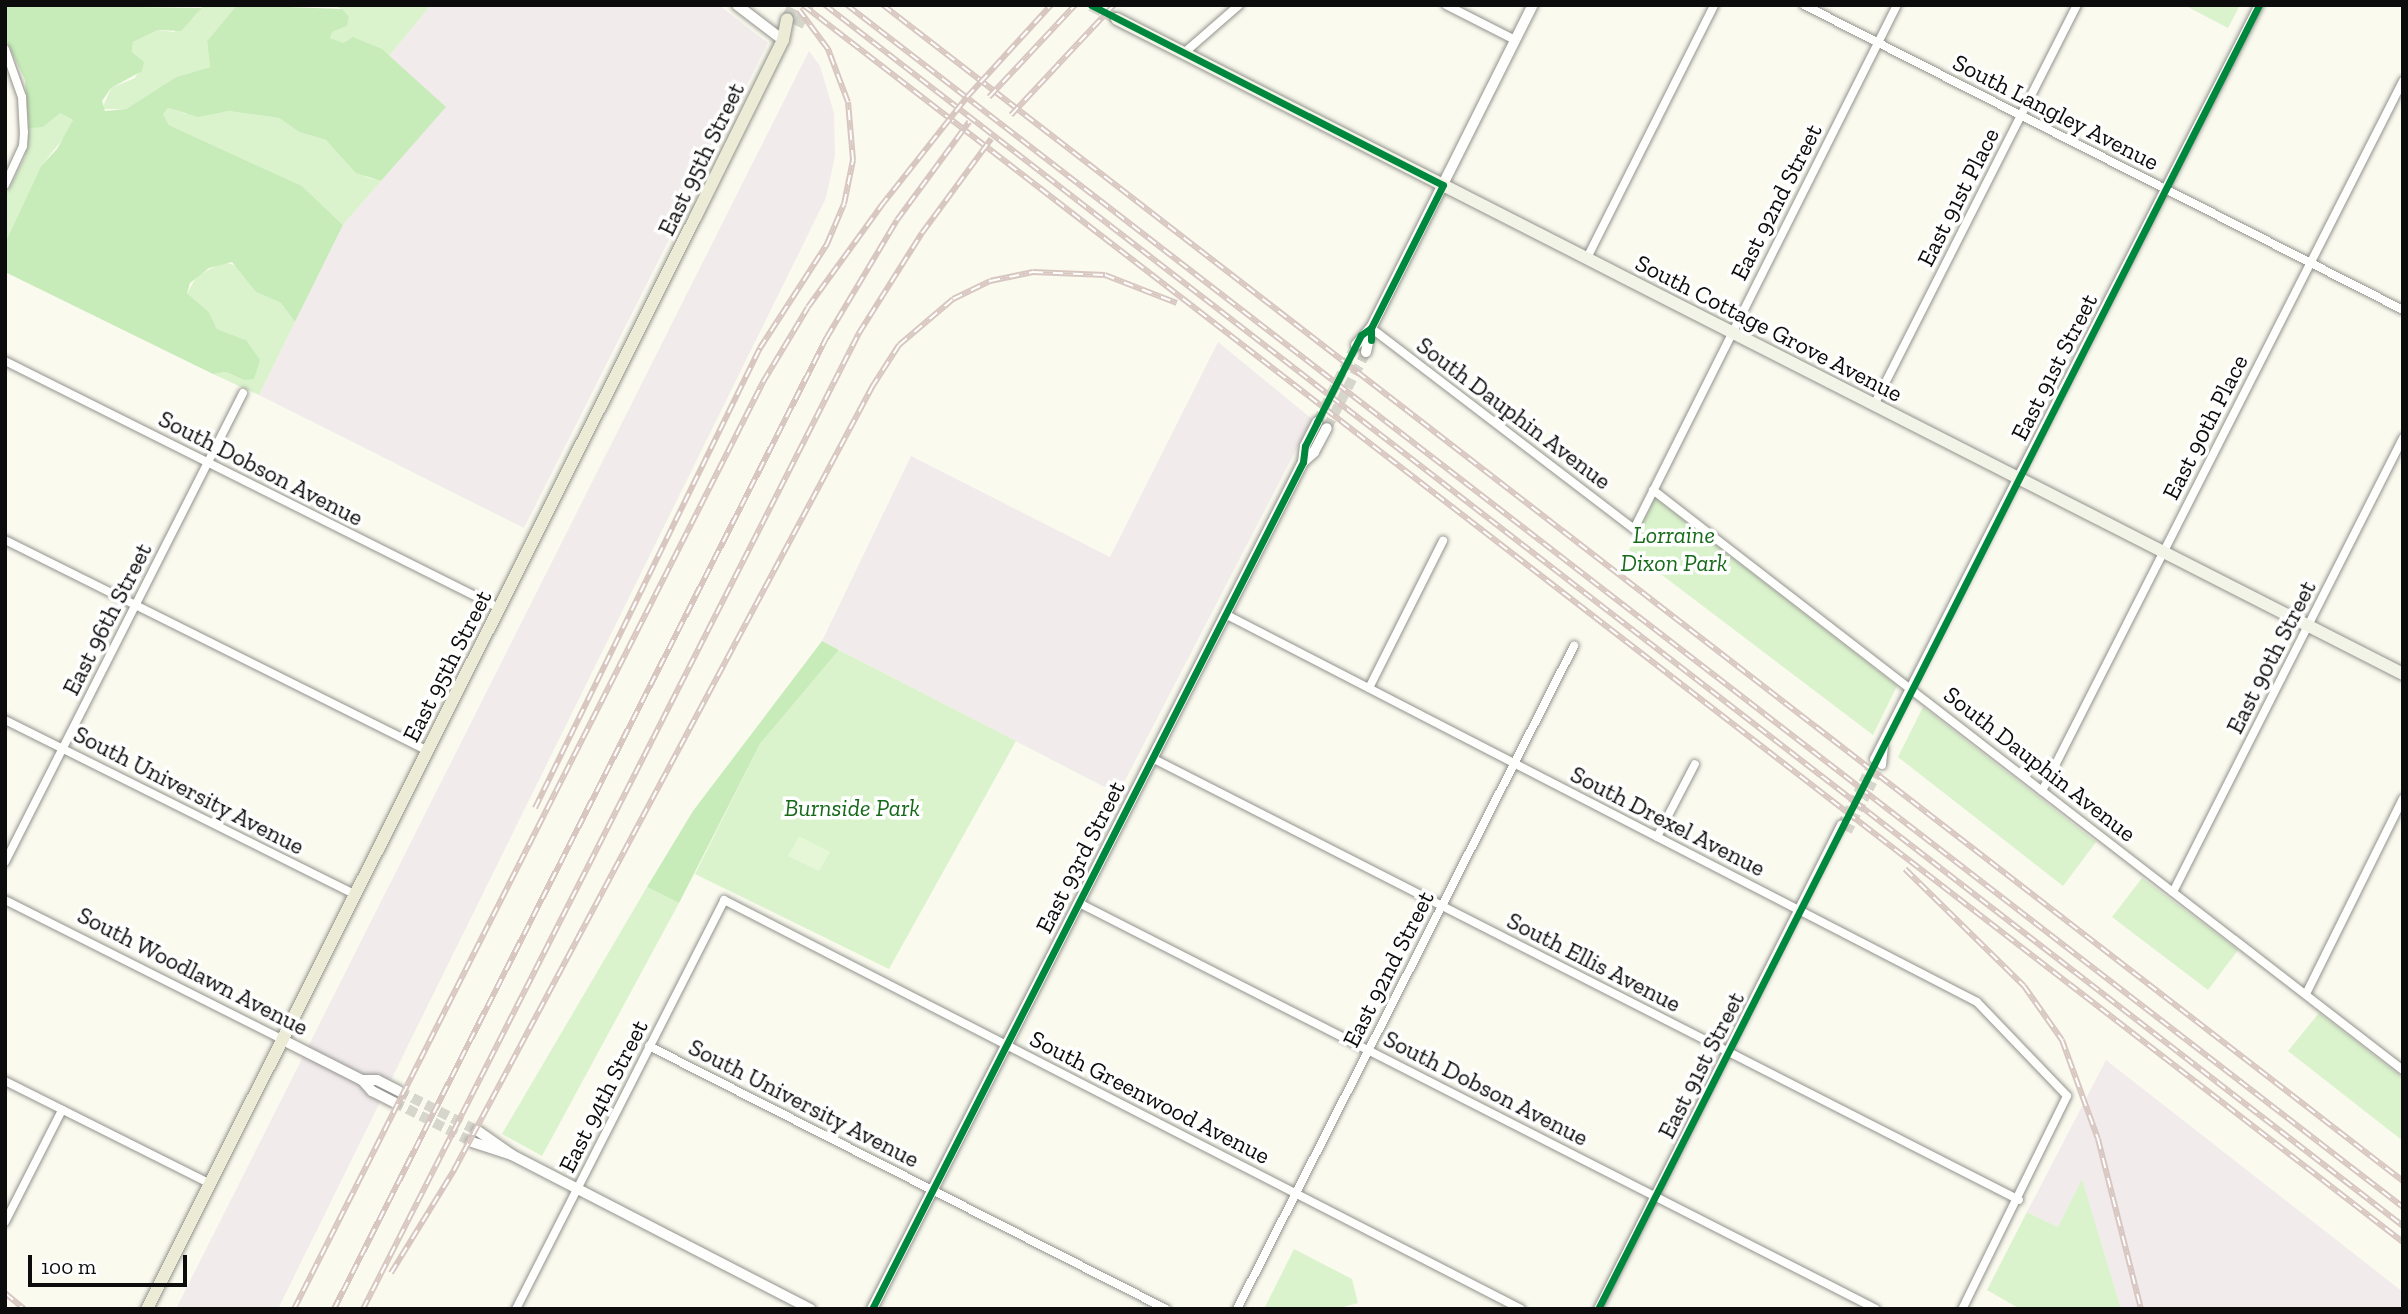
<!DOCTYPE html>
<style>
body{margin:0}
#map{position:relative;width:2408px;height:1314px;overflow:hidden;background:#fafaef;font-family:"Zilla Slab",serif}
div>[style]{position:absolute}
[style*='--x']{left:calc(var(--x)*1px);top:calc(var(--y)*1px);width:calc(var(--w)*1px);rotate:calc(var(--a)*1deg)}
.industrial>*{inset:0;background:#f2ebec}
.green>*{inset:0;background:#daf3cc}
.forest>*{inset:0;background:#c7ecb9}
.pitch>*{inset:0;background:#e6f7d7}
.minor-tunnel>*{height:8px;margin-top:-4px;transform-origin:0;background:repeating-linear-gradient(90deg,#d6d6cd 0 8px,transparent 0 12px)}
.tertiary-tunnel>*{height:10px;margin-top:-5px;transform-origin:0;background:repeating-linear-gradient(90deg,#d6d6cd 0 10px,transparent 0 15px)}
.secondary-tunnel>*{height:12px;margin-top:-6px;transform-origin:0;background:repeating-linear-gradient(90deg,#d6d6cd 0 12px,transparent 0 18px)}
.primary-tunnel>*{height:12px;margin-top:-6px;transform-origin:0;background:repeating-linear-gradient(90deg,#d6d6cd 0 12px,transparent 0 18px)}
.roads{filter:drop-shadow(0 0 2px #93938e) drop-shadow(0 0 2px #93938e)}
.minor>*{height:8px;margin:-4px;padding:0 4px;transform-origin:4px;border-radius:4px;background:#fefefd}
.tertiary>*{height:10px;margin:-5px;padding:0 5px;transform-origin:5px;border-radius:5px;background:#fefefd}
.secondary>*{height:12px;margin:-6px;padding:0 6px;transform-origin:6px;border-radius:6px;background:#f3f4e8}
.primary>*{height:12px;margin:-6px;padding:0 6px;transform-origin:6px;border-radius:6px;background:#ececd6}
.rail>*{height:6px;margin-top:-3px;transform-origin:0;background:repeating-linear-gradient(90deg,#fff 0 10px,#d8c7c1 0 20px);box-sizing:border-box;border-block:2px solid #d8c7c1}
.cycleway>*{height:7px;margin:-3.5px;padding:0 3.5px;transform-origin:3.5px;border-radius:3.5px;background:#00873e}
span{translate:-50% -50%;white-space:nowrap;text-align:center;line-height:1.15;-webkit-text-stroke:7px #fff;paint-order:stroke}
.street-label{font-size:24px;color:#0c0c0c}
.park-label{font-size:24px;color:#166a1a;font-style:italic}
.frame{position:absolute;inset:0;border:7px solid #0c0c0c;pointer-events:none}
.scale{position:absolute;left:28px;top:1255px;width:159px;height:32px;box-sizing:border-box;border:4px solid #0c0c0c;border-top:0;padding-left:9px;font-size:21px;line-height:24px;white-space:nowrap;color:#0c0c0c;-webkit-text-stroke:5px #fff;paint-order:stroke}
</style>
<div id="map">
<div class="industrial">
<i style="clip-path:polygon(431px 5px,719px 5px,768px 43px,524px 528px,259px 395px,343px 225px,445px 107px,389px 56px)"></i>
<i style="clip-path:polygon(809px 51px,820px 66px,834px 113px,835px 156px,826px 198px,278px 1309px,176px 1309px)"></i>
<i style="clip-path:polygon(1218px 342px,1312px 419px,1118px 794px,822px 641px,911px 456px,1110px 557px)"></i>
<i style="clip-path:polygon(2106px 1060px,2403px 1292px,2403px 1309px,2121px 1309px,2082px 1180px,2058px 1227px,2027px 1212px)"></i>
</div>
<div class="green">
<i style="clip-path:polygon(199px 5px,237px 5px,207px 41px,210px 67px,176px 77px,126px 109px,102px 109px,111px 88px,135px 78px,143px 62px,132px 52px,133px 42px,158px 30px,174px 32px,193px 18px,202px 8px)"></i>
<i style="clip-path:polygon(332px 5px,431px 5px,389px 56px,364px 42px,347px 40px,343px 44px,330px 38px,331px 32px,347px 26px,342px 9px)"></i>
<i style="clip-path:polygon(2184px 5px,2240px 5px,2228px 28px)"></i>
<i style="clip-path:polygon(168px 108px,186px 114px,228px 111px,279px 118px,299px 132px,326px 140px,366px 177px,381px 181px,343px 225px,302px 186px,169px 125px,163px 114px)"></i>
<i style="clip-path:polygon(60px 113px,73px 120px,70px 130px,41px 166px,5px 243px,5px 197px,25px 157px,29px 128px)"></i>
<i style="clip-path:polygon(223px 262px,241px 267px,256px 292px,281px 303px,295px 322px,259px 395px,213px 374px,226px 372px,244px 380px,246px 340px,217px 329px,209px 312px,187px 293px,197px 276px)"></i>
<i style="clip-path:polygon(1655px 498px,1897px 686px,1873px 735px,1629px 550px)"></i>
<i style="clip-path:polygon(839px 650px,1016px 741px,889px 969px,695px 874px,760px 744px)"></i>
<i style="clip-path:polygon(1923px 707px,2096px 842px,2063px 886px,1898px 757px)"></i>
<i style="clip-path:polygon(2142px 878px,2238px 950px,2208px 990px,2112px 917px)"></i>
<i style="clip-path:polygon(647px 887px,679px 903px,542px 1156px,502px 1134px)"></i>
<i style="clip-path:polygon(2319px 1013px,2403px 1078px,2403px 1141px,2288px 1051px)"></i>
<i style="clip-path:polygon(2082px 1179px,2121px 1309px,2020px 1309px,1987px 1290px,2027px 1212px,2058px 1227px)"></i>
<i style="clip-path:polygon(1294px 1249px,1352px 1279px,1358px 1303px,1336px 1309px,1264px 1309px)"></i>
</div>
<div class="forest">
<i style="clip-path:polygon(5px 5px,202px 8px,181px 31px,158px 30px,133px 42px,132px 52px,144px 62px,142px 71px,111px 88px,102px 101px,105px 111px,126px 109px,176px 77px,210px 67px,207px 41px,237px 5px,342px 9px,349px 17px,347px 26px,332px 32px,330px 38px,343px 43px,353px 37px,382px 49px,446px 107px,381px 181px,356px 173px,326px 140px,299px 132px,279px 118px,228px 111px,198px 117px,168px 108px,163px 114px,169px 125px,302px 186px,343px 225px,295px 322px,281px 303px,256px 292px,232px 262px,209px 268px,190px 283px,187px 293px,209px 312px,217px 329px,246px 340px,260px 360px,254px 379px,244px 380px,226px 372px,213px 374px,5px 272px,5px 243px,41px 166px,57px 149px,73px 120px,60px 113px,43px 127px,29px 128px,25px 80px,5px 38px)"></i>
<i style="clip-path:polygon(822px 641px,839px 650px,760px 744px,679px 903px,647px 887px,693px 811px)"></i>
</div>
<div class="pitch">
<i style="clip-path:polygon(799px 836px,830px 852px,819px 871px,788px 856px)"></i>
</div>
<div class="minor-tunnel">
<i style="--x:1841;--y:825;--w:74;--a:-63.4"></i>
<i style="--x:1848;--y:832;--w:75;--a:-63.1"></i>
</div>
<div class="tertiary-tunnel">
<i style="--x:1317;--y:422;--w:86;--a:-63.1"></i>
<i style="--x:1327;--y:428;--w:85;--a:-62.8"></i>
<i style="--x:399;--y:1091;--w:89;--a:26.9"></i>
<i style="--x:394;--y:1102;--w:88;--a:27.1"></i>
</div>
<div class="secondary-tunnel">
<i style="--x:1091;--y:5;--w:30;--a:28"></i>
</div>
<div class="primary-tunnel">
<i style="--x:787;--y:19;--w:16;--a:-63"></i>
<i style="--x:797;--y:26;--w:24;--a:-62"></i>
</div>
<div class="roads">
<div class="minor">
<i style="--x:1446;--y:5;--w:77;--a:26.9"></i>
<i style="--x:1804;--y:5;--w:672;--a:26.98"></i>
<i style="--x:5;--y:49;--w:51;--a:70.5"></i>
<i style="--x:22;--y:97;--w:35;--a:87"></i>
<i style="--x:24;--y:132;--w:14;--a:94"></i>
<i style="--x:23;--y:146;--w:43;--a:114.8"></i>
<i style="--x:1184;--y:53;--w:73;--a:-41.1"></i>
<i style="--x:1587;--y:258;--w:283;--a:-63.3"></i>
<i style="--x:1371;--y:328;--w:331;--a:37.4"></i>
<i style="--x:1634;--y:529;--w:586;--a:-63.35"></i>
<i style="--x:5;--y:361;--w:552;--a:26.57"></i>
<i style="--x:1874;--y:405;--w:449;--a:-63.1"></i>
<i style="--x:1653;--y:490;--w:948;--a:37.72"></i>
<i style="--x:5;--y:540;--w:473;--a:26.5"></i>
<i style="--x:1225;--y:614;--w:846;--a:27.29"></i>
<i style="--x:1977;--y:1002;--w:130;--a:46.2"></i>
<i style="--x:2067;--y:1096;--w:237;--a:116.2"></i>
<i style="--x:1369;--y:688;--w:165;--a:-63.3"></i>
<i style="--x:5;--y:720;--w:392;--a:26.5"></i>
<i style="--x:1152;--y:758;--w:973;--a:27.01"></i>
<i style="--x:1874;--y:759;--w:847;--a:-62.95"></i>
<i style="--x:1882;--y:765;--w:18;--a:-84"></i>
<i style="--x:2042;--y:791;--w:797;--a:-63.05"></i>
<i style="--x:1657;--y:837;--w:82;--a:-62.5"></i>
<i style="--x:5;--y:862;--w:526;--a:-63.09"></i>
<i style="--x:2173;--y:892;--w:509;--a:-63.13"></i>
<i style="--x:5;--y:900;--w:311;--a:26.7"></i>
<i style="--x:1079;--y:903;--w:894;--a:26.99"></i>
<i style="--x:2306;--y:994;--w:218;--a:-63.6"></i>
<i style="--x:649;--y:1046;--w:580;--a:26.96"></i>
<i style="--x:5;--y:1081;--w:230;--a:26.6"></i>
<i style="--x:5;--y:1222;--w:126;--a:-63"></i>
<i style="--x:516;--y:1309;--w:459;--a:-63"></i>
<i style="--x:724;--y:900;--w:896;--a:27.17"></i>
<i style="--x:1237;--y:1309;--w:744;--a:-63.06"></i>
<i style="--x:1598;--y:1309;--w:542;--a:-63.34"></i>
</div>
<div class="tertiary">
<i style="--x:737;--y:5;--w:58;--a:37.3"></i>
<i style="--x:1356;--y:345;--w:23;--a:-49"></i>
<i style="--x:1366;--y:352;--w:25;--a:-78"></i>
<i style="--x:1371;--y:328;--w:361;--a:-63.4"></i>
<i style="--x:1303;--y:462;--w:15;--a:-42"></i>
<i style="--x:1314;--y:452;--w:27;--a:-62"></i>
<i style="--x:283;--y:1040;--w:89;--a:26.9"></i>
<i style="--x:362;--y:1080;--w:15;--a:48"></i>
<i style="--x:372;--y:1091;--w:25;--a:27"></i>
<i style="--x:362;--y:1080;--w:15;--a:0"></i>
<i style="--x:377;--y:1080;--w:25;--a:27"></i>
<i style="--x:478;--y:1131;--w:42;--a:35.2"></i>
<i style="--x:472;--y:1142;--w:42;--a:18"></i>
<i style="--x:512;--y:1155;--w:336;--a:27.3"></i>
<i style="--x:872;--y:1309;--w:950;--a:-63.03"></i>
<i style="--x:1303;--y:462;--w:16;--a:-83"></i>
<i style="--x:1305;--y:446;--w:27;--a:-63"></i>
</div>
<div class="secondary">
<i style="--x:1117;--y:19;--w:1443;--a:26.99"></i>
</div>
<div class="primary">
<i style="--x:147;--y:1309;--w:1221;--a:-63.33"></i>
<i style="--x:695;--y:218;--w:199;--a:-63.7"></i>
<i style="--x:783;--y:40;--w:21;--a:-79"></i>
</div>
</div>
<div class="rail">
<i style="--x:803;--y:5;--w:2022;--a:37.71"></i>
<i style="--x:825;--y:5;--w:1995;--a:37.73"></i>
<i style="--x:847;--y:5;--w:1966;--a:37.69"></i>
<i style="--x:883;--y:5;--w:1922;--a:37.73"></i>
<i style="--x:989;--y:97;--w:126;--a:-46.9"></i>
<i style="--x:1011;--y:115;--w:151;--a:-46.9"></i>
<i style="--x:535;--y:808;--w:512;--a:-63.94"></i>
<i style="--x:760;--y:348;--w:124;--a:-57.2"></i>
<i style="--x:827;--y:244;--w:43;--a:-67"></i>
<i style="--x:844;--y:204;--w:45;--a:-78.4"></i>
<i style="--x:853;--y:160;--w:58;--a:-94.9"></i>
<i style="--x:848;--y:102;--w:57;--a:-110.7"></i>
<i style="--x:828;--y:49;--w:49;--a:-126.6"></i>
<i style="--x:1905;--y:869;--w:167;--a:44.5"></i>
<i style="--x:2024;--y:986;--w:66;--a:54.9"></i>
<i style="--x:2062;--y:1040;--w:105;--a:70"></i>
<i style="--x:2098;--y:1139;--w:175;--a:75.8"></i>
<i style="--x:391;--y:1273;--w:121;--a:-58.5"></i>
<i style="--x:454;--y:1170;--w:888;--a:-61.9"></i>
<i style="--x:872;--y:387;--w:50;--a:-57.3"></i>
<i style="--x:899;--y:345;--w:71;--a:-40.4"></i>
<i style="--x:953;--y:299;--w:41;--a:-25.9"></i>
<i style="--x:990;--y:281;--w:44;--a:-11.8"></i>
<i style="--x:1033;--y:272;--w:72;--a:2.4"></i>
<i style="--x:1105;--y:275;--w:77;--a:21.3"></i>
<i style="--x:5;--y:1293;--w:25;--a:40"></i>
<i style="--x:294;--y:1309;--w:1039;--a:-63.16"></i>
<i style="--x:763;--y:382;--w:87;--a:-59"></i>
<i style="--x:808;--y:307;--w:125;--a:-54.1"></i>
<i style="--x:881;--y:206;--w:139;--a:-51.7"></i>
<i style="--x:967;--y:97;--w:125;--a:-47.6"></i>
<i style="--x:334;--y:1309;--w:1090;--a:-63.11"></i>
<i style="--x:827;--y:337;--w:136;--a:-59.1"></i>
<i style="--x:897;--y:220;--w:122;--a:-53.7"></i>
<i style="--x:363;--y:1309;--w:1095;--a:-63.06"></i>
<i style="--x:859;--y:333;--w:118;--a:-57.8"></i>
<i style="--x:922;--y:233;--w:117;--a:-53.7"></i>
</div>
<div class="cycleway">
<i style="--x:1091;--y:5;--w:395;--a:27.1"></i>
<i style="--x:1443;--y:185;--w:160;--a:116.7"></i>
<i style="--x:1371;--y:328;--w:12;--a:90"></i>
<i style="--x:872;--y:1309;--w:950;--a:-63.03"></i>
<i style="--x:1303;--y:462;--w:16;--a:-83"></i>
<i style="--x:1305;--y:446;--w:27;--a:-63"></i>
<i style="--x:1317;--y:422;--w:97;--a:-63.2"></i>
<i style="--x:1361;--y:335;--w:12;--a:-35"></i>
<i style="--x:1598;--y:1309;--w:1462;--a:-63.12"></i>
</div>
<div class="street-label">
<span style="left:2056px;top:112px;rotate:27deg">South Langley Avenue</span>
<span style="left:701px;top:159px;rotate:-64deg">East 95th Street</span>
<span style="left:1958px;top:197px;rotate:-63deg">East 91st Place</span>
<span style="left:1776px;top:202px;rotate:-63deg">East 92nd Street</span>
<span style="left:1769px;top:328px;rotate:27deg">South Cottage Grove Avenue</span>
<span style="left:2054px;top:367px;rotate:-63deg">East 91st Street</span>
<span style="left:1514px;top:413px;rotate:37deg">South Dauphin Avenue</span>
<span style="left:2205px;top:427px;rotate:-63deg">East 90th Place</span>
<span style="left:261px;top:468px;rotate:27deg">South Dobson Avenue</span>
<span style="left:107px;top:619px;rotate:-63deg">East 96th Street</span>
<span style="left:2271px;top:657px;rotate:-63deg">East 90th Street</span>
<span style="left:447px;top:666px;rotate:-63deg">East 95th Street</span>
<span style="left:2040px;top:764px;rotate:38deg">South Dauphin Avenue</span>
<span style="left:189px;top:790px;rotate:27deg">South University Avenue</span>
<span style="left:1668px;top:821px;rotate:27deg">South Drexel Avenue</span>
<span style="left:1080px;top:857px;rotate:-63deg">East 93rd Street</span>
<span style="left:1594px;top:962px;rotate:27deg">South Ellis Avenue</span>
<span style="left:1388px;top:969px;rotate:-63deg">East 92nd Street</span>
<span style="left:193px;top:971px;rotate:27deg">South Woodlawn Avenue</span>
<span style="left:1701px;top:1065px;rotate:-63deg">East 91st Street</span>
<span style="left:1486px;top:1088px;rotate:27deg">South Dobson Avenue</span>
<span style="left:603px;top:1096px;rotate:-63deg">East 94th Street</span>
<span style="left:1150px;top:1097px;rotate:27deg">South Greenwood Avenue</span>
<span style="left:804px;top:1103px;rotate:27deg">South University Avenue</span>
</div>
<div class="park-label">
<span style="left:1674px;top:549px">Lorraine<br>Dixon Park</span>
<span style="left:852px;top:808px">Burnside Park</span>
</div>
<div class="frame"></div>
<div class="scale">100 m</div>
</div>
